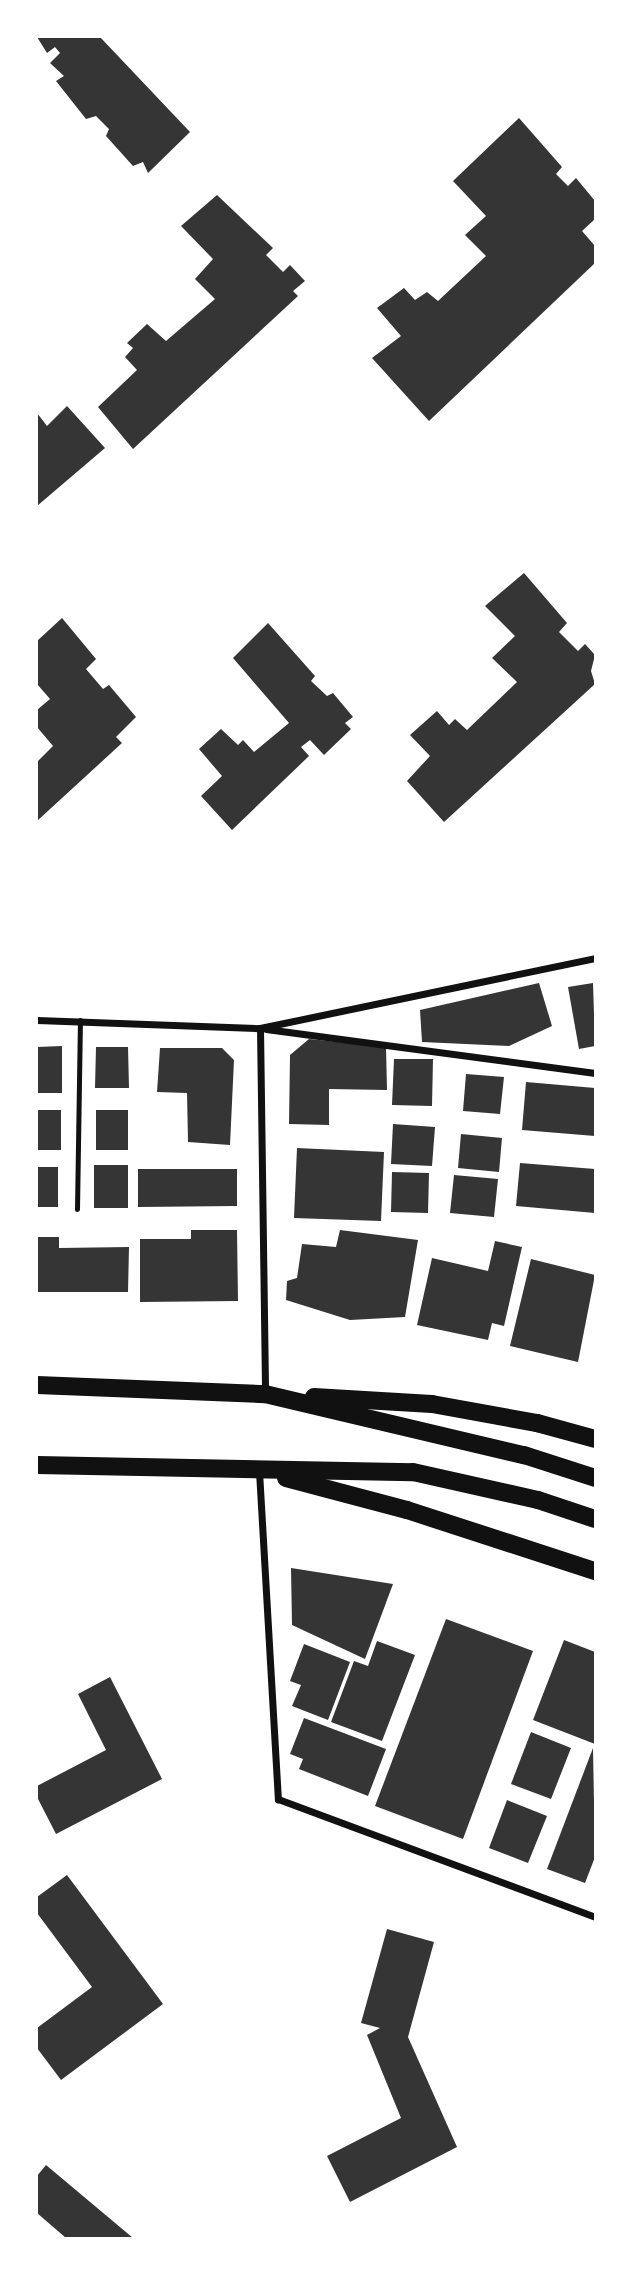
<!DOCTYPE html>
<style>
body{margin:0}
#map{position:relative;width:632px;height:2275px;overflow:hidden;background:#fff;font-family:Quicksand,sans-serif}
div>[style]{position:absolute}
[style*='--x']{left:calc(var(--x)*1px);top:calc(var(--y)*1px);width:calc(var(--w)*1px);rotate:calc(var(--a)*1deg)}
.building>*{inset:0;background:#353535}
.service>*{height:5px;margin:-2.5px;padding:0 2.5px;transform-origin:2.5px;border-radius:2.5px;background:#111}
.minor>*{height:7px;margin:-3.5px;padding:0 3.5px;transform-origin:3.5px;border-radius:3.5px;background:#111}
.primary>*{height:18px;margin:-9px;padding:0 9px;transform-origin:9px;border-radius:9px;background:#111}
span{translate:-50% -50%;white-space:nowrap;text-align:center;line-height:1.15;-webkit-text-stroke:6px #fff;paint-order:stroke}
.frame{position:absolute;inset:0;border:38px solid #fff;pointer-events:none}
</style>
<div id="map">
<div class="building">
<i style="clip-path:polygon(37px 37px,100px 37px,190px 132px,148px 173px,143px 162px,133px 166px,106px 136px,109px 129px,96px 116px,86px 119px,56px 81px,64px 76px,50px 63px,60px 53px,55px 47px,47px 53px)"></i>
<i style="clip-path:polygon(519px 118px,562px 167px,556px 174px,568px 186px,576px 178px,595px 201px,595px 219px,582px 231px,595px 246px,595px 263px,429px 421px,372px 358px,401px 336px,377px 308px,404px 288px,415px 300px,427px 292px,438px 301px,486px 256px,465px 235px,486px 216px,453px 181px)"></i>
<i style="clip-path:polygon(217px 195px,273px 248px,266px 255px,283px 272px,290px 265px,305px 281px,293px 291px,298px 296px,133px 449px,98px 407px,137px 370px,125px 357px,133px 348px,127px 343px,147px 324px,166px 341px,215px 299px,195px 279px,213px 259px,181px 226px)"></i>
<i style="clip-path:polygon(67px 406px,105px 448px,37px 506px,37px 413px,47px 426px)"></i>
<i style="clip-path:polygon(524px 573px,567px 623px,559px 632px,578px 651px,585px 644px,595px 655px,591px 671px,595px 684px,444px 822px,407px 781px,430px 756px,410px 735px,437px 711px,449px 725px,455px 719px,467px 730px,517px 682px,492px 658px,515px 636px,485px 606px)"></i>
<i style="clip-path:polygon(62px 618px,96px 659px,86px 669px,103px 689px,109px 685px,136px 717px,116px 737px,122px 743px,37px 821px,37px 762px,53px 746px,37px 727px,37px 710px,50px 699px,37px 684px,37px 641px)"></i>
<i style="clip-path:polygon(268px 623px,315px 676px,311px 681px,327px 696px,333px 693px,353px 717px,345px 723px,351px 729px,324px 755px,310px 740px,301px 747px,309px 756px,232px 830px,201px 796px,222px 776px,199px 749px,221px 729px,238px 745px,243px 740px,254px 752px,289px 723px,233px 658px)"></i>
<i style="clip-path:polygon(539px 983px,552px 1026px,509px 1046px,422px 1042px,420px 1010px)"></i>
<i style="clip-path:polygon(593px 983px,595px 1046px,579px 1049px,568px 987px)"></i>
<i style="clip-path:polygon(309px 1039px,386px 1047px,387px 1090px,329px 1089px,329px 1125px,289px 1124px,290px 1055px)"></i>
<i style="clip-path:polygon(62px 1046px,62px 1093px,37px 1093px,37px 1047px)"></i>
<i style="clip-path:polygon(96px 1047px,128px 1047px,129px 1088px,95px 1088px)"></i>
<i style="clip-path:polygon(160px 1048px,222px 1048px,234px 1060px,230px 1145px,188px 1142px,187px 1093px,157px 1092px)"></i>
<i style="clip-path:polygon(394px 1059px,433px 1059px,432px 1106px,392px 1105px)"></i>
<i style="clip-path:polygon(466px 1074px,504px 1077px,500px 1114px,463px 1111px)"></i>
<i style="clip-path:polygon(526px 1082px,595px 1088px,595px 1136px,522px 1130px)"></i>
<i style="clip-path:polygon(37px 1110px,61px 1110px,61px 1150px,37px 1150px)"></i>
<i style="clip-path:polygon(96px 1110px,128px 1110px,128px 1150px,96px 1150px)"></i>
<i style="clip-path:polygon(393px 1124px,435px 1127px,432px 1166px,391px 1164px)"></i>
<i style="clip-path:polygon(461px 1134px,502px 1138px,499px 1172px,458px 1168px)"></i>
<i style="clip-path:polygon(297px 1148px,384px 1152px,381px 1221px,294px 1218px)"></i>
<i style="clip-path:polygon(520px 1163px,595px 1169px,595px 1213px,516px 1206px)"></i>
<i style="clip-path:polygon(94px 1165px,128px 1165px,128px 1208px,94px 1208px)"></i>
<i style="clip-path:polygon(37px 1167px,58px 1167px,58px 1207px,37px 1207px)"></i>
<i style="clip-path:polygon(138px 1169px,237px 1169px,237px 1206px,138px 1207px)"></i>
<i style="clip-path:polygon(392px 1172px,429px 1173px,428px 1213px,391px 1212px)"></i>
<i style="clip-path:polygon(454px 1175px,498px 1179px,494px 1217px,450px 1213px)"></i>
<i style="clip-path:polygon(191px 1230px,237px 1230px,238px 1301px,140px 1302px,140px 1239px,191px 1239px)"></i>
<i style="clip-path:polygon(340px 1230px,418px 1240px,405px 1317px,350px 1320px,286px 1300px,287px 1281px,297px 1278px,302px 1244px,336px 1247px)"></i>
<i style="clip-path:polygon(37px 1237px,59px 1237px,59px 1248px,129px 1247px,128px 1292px,37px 1292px)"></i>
<i style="clip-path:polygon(495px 1241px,522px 1247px,504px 1326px,492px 1323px,488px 1340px,417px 1325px,432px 1258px,488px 1271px)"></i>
<i style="clip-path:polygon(531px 1259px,595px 1275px,578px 1362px,510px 1346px)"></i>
<i style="clip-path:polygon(291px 1568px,393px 1584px,365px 1659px,292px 1625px)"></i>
<i style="clip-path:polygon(446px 1619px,533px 1651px,463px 1839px,375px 1806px)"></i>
<i style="clip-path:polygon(564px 1640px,595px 1652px,595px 1744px,533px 1720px)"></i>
<i style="clip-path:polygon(377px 1641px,415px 1655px,382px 1741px,331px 1722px,354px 1661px,368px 1666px)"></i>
<i style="clip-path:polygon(304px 1644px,350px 1662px,328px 1720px,292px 1706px,301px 1685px,290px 1681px)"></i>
<i style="clip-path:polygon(110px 1677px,162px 1779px,56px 1834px,37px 1797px,37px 1786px,106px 1750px,78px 1694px)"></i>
<i style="clip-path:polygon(304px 1718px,386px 1749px,368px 1796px,299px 1769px,303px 1759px,290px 1754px)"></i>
<i style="clip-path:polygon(531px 1732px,571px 1748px,551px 1799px,511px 1784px)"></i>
<i style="clip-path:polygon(593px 1748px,595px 1857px,585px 1883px,547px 1869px)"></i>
<i style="clip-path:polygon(507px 1800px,547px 1816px,528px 1863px,489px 1848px)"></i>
<i style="clip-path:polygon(67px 1875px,163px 2004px,61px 2080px,37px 2048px,37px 2028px,92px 1987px,37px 1913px,37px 1897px)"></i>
<i style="clip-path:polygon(387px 1929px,434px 1942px,408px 2037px,457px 2147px,350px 2202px,327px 2156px,401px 2118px,367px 2035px,380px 2028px,361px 2023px)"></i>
<i style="clip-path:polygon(46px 2165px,133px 2238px,66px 2238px,37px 2213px,37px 2176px)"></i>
</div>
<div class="service">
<i style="--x:77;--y:1209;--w:189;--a:-89.1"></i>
</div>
<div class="minor">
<i style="--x:37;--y:1020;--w:223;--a:2.1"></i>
<i style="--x:260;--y:1028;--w:342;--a:-11.8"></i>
<i style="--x:260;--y:1028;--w:366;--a:89.2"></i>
<i style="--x:266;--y:1029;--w:332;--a:7.6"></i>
<i style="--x:259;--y:1471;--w:329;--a:86.7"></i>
<i style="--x:278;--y:1799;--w:338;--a:20.4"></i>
</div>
<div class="primary">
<i style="--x:37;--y:1385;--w:228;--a:2.3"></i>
<i style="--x:265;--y:1394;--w:266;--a:13.3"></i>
<i style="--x:524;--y:1455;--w:75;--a:17.9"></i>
<i style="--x:314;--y:1397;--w:118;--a:3.4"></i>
<i style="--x:432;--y:1404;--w:107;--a:10.3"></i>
<i style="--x:537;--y:1423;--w:60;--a:15.4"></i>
<i style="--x:37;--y:1465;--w:376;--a:1.1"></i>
<i style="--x:413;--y:1472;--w:128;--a:12.6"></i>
<i style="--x:538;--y:1500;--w:60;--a:18.4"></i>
<i style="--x:286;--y:1478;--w:125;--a:14.8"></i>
<i style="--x:407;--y:1510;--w:198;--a:18"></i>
</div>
<div class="frame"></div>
</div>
